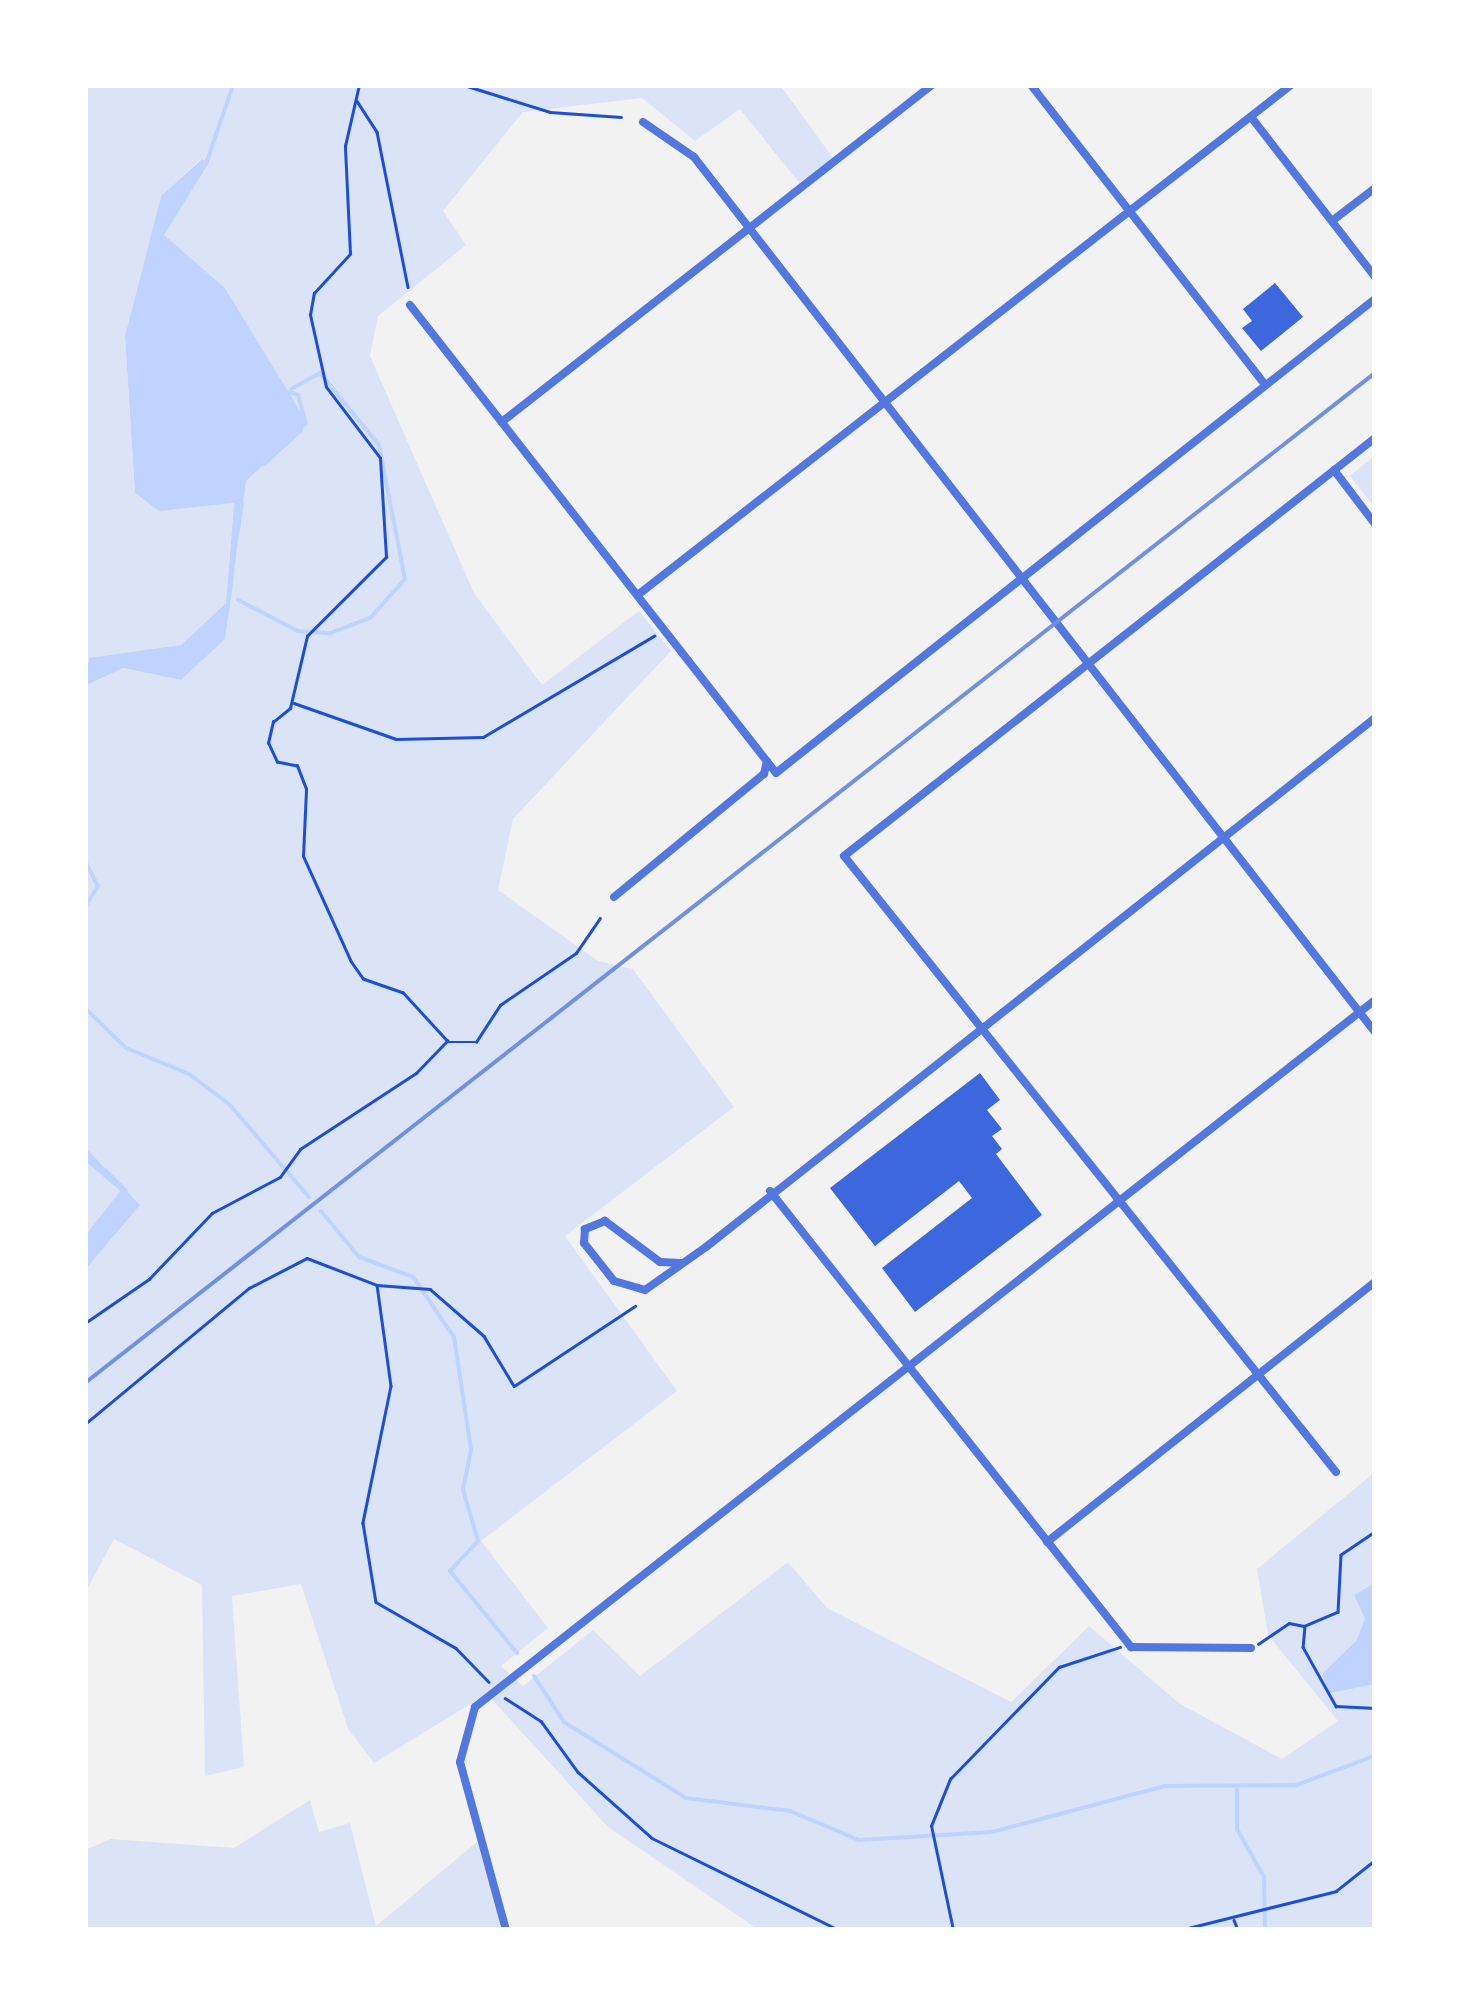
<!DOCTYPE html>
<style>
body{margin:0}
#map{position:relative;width:1460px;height:2015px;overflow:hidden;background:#f2f2f2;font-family:"Space Grotesk",sans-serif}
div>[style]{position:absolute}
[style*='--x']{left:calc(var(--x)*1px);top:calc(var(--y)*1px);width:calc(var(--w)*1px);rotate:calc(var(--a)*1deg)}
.green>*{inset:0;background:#dbe4f7}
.water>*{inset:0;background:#bfd3fe}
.stream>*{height:4px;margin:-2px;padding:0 2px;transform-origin:2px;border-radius:2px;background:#bfd3fe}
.building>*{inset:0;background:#3d67dc}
.path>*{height:2.5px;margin:-1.25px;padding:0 1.25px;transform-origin:1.25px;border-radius:1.25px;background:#1d4ed8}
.minor>*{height:8px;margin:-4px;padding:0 4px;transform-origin:4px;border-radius:4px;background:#5277de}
.rail>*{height:4px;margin:-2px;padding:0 2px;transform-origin:2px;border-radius:2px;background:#7290e2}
span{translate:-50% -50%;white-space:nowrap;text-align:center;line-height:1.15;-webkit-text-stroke:10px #fff;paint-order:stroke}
.frame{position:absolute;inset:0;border:88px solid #fff;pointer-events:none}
</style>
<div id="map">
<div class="green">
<i style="clip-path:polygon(85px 85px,780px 85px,834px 159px,800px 184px,740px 109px,695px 141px,642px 98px,523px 112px,443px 211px,466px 245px,378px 316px,370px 356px,474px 593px,542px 685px,639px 611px,671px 651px,513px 819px,498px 890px,598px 961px,633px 969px,734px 1107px,565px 1236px,677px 1391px,481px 1541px,548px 1628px,501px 1666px,523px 1686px,593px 1630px,640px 1676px,788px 1562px,827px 1608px,1011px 1702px,1089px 1626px,1180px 1704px,1282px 1759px,1338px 1721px,1268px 1635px,1257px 1569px,1375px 1472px,1375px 1930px,759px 1930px,608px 1827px,487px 1694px,374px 1763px,348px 1729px,301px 1584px,232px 1596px,244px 1767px,205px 1776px,202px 1585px,114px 1539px,85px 1593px,85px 1270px,140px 1205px,85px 1147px,85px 686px,123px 668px,181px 680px,224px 639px,246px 481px,308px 424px,225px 288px,163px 235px,207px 165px,201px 159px,161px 196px,125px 336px,135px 493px,159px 511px,234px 503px,226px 603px,181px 645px,85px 662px)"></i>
<i style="clip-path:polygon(1375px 455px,1375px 508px,1350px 476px)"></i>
<i style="clip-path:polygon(85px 1161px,120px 1191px,85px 1236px)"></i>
<i style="clip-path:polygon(310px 1800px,319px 1832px,350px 1823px,376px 1926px,477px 1842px,505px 1930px,85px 1930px,85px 1850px,111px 1839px,234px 1848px)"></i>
</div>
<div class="water">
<i style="clip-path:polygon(202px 159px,208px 164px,164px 235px,225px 288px,308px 424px,246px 481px,225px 639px,181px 680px,123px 668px,85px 686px,89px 658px,181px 645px,226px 603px,234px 503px,159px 511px,135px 493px,125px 336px,161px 196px)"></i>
<i style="clip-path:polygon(85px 1147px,140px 1205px,85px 1270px,85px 1236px,120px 1191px,85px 1161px)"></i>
<i style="clip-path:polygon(1375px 1583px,1375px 1684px,1330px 1693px,1322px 1674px,1357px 1640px,1365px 1618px,1354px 1595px)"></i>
</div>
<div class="stream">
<i style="--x:206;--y:164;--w:83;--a:-71.1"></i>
<i style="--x:283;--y:390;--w:16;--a:18"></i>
<i style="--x:298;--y:395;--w:27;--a:75"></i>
<i style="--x:264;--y:464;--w:50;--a:-42.6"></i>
<i style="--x:237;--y:537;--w:34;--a:-82"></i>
<i style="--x:238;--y:600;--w:68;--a:27.3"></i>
<i style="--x:298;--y:631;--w:32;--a:4"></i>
<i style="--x:330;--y:633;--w:43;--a:-20.6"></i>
<i style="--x:370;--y:618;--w:52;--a:-48.1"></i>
<i style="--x:405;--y:579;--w:136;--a:-101"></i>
<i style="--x:379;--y:445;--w:93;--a:-129.3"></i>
<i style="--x:320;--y:373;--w:33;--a:151"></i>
<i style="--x:226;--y:618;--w:42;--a:-81.9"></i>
<i style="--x:85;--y:861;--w:28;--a:63"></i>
<i style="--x:98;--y:886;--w:25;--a:122"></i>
<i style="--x:85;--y:1008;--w:57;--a:44.3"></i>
<i style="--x:126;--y:1048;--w:68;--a:22.4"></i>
<i style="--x:189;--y:1074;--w:50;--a:36.9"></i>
<i style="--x:229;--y:1104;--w:123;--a:49.3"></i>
<i style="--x:105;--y:1170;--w:30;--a:45"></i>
<i style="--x:321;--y:1211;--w:60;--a:50.4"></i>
<i style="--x:359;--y:1257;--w:58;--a:20.3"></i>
<i style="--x:413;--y:1277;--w:73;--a:55.7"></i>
<i style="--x:454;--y:1337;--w:114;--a:81.4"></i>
<i style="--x:471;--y:1450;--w:41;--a:101.3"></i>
<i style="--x:463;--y:1490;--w:53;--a:73.6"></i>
<i style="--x:478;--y:1541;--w:41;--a:133"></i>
<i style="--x:450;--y:1571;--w:106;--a:50.7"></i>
<i style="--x:534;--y:1676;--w:55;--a:56.9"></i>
<i style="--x:564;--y:1722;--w:144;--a:31.9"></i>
<i style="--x:686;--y:1798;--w:105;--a:7.1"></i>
<i style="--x:790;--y:1811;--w:75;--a:22.8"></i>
<i style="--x:859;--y:1840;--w:133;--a:-3.4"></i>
<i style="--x:992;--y:1832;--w:179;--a:-14.9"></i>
<i style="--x:1165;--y:1786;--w:131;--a:-0.4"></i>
<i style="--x:1296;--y:1785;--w:84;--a:-20.2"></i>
<i style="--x:1237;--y:1789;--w:40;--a:90"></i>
<i style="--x:1237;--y:1829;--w:55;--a:60.6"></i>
<i style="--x:1264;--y:1877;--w:53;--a:88.9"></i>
</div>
<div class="building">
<i style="clip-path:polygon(1275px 283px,1303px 317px,1261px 351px,1242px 328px,1252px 321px,1243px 309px)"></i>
<i style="clip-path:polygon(980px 1073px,1000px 1100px,987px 1110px,1002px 1129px,992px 1136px,1002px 1149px,996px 1154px,1042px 1215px,915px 1312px,882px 1268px,972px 1198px,959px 1181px,875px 1246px,830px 1188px)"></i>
</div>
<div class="path">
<i style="--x:464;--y:85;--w:90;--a:17.4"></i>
<i style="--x:550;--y:112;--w:71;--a:4"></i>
<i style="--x:357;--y:101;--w:37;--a:57"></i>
<i style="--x:377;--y:132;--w:158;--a:78.7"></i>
<i style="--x:294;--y:703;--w:108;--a:19.4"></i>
<i style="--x:396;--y:739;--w:87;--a:-1.3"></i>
<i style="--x:483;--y:737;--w:199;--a:-30.6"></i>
<i style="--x:447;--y:1042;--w:29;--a:0"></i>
<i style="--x:476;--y:1042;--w:44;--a:-57"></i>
<i style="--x:500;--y:1005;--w:92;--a:-34.4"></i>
<i style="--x:576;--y:953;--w:42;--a:-55.6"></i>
<i style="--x:377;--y:1285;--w:102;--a:82.1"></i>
<i style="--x:391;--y:1386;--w:140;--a:101.6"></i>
<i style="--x:363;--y:1523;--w:80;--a:80.7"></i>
<i style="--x:376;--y:1602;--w:92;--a:29.9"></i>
<i style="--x:456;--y:1648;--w:47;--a:45.9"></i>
<i style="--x:85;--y:1323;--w:78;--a:-34.5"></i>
<i style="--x:149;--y:1279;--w:91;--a:-46.3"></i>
<i style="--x:212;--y:1213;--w:77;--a:-27.9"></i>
<i style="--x:280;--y:1177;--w:34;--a:-54"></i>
<i style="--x:300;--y:1149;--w:139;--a:-33.2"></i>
<i style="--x:416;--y:1073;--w:45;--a:-45.9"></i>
<i style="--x:447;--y:1041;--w:65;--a:-132.5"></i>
<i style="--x:403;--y:993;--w:42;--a:-160.7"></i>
<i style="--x:363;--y:979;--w:21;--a:-125"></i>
<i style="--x:351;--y:962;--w:116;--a:-114.4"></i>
<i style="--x:303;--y:856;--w:67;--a:-87.4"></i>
<i style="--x:306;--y:789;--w:25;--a:-111"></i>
<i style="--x:297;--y:766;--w:20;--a:-169"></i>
<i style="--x:277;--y:762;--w:21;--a:-115"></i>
<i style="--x:268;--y:743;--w:22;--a:-77"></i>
<i style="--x:273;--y:722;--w:22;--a:-39"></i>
<i style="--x:290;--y:708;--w:74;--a:-76.7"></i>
<i style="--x:307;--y:636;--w:112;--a:-45"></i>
<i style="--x:386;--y:557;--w:99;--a:-93.5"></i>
<i style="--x:380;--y:458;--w:89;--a:-127.3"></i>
<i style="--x:326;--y:387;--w:74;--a:-102.5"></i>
<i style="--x:310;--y:315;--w:22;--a:-80"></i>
<i style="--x:314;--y:293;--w:53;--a:-47.3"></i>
<i style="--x:350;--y:254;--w:108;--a:-92.7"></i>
<i style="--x:345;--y:146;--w:63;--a:-77.1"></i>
<i style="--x:85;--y:1424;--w:213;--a:-39.7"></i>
<i style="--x:249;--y:1288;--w:65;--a:-27.3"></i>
<i style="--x:307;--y:1258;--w:75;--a:21.1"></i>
<i style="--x:377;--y:1285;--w:53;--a:4.3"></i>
<i style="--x:430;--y:1289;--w:72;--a:41"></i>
<i style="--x:484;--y:1336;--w:58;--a:59"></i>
<i style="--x:514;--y:1386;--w:145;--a:-33.5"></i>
<i style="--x:1375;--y:1532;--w:41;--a:145.9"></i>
<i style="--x:1341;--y:1555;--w:57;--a:93"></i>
<i style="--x:1338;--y:1612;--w:36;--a:157"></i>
<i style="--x:1305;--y:1626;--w:21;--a:95"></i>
<i style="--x:1303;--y:1647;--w:68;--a:60.8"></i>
<i style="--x:1336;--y:1706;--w:39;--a:3"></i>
<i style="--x:1258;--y:1644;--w:37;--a:-34"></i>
<i style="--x:1289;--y:1623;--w:15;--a:11"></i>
<i style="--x:505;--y:1698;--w:43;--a:32.6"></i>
<i style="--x:541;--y:1721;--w:63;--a:54"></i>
<i style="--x:578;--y:1772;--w:99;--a:41.7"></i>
<i style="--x:652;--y:1838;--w:208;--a:26.2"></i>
<i style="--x:1234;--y:1920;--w:11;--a:68"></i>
<i style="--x:953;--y:1930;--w:106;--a:-101.9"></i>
<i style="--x:931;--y:1826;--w:51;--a:-68"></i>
<i style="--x:950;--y:1779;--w:156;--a:-45.8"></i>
<i style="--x:1059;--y:1667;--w:64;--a:-18.2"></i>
<i style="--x:1180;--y:1930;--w:161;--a:-14"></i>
<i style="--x:1336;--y:1891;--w:50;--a:-38.5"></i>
</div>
<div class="minor">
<i style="--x:1031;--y:85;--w:380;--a:52"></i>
<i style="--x:1251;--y:117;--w:202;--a:52.2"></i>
<i style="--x:643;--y:122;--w:62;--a:34.5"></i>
<i style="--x:694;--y:157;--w:1109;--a:52.11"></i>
<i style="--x:1332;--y:221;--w:54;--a:-37.5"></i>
<i style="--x:410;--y:305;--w:594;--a:51.97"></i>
<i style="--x:776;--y:773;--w:764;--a:-38.36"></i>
<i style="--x:503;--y:421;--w:545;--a:-38.07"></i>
<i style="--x:1334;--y:470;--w:68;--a:52.8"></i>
<i style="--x:639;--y:594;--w:827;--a:-37.98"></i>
<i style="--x:614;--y:897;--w:194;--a:-39.4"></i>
<i style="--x:764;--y:774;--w:13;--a:-77"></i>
<i style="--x:770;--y:1191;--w:582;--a:51.63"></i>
<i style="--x:1131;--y:1647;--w:120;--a:0.5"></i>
<i style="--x:681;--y:1263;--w:21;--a:-177"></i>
<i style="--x:660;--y:1262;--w:69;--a:-143.3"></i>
<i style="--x:605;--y:1221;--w:22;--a:158"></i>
<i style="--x:585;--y:1229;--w:14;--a:94"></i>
<i style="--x:584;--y:1243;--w:48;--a:51.7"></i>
<i style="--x:614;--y:1281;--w:32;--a:16"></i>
<i style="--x:645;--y:1290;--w:75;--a:-35.2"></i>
<i style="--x:706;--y:1247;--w:853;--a:-38.33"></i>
<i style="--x:1336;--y:1472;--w:788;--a:-128.61"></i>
<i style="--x:844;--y:856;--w:676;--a:-38.21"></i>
<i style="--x:1047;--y:1542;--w:419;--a:-38.4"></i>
<i style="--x:506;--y:1930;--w:174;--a:-105.3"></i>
<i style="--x:460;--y:1762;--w:57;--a:-74.7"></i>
<i style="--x:475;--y:1707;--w:1144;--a:-38.15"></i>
</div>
<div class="rail">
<i style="--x:85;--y:1383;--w:1638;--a:-38.06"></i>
</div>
<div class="frame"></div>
</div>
